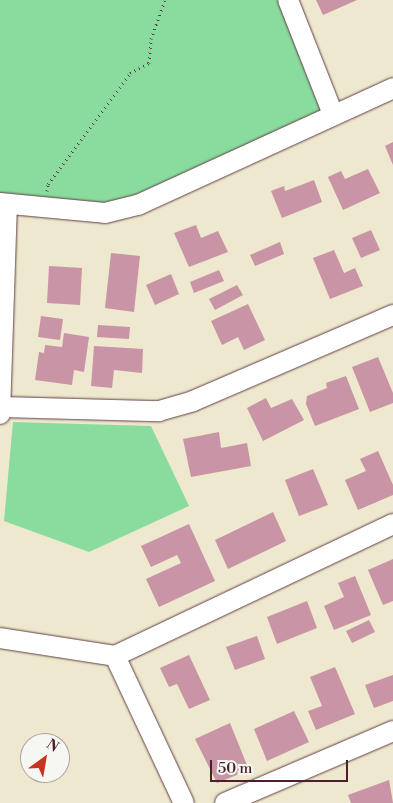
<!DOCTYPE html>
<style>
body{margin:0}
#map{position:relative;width:393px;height:803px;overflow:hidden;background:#ede8ce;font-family:"Libre Bodoni",serif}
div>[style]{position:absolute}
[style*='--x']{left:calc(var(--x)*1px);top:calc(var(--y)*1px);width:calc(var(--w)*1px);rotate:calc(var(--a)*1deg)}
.green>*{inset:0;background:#89dc9e}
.building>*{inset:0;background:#c994a5}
.path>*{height:3px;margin-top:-1.5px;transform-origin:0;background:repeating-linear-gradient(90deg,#623d43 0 1px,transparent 0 5px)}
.roads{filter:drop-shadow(0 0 1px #623d43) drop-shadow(0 0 1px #623d43)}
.minor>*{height:20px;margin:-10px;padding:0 10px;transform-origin:10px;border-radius:10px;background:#fff}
span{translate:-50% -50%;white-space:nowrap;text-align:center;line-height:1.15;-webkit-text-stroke:5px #f6f6f2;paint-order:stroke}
.north{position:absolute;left:20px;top:733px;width:50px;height:50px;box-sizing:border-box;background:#f6f6f2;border:1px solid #b1a0a2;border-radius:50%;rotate:32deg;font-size:14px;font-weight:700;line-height:20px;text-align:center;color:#4a1f2b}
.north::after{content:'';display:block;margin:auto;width:18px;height:22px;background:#c8321e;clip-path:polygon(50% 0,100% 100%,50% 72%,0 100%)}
.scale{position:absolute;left:210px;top:760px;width:138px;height:22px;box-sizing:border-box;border:2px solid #4a1f2b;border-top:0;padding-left:6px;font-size:15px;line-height:18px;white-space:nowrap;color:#4a1f2b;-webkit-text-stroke:4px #f6f6f2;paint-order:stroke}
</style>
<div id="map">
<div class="green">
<i style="clip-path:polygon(0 0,279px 0,329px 112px,105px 209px,0 199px)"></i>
<i style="clip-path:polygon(13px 422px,151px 426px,189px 506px,89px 552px,4px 521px)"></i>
</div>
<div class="building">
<i style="clip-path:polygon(316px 0,357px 0,323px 15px)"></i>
<i style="clip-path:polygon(393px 142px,393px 165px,385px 146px)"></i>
<i style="clip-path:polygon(368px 169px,380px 193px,343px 210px,328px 177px,341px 171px,345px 179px)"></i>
<i style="clip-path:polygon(314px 180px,322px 202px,282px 218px,271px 191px,284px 186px,285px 191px)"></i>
<i style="clip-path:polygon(196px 225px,201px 238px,218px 231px,228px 252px,189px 267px,174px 233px)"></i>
<i style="clip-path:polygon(371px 230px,380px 250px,361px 258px,352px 238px)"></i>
<i style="clip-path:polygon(280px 242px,284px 254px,255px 266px,250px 255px)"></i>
<i style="clip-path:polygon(334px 250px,344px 273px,355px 268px,363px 286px,330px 299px,313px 258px)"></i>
<i style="clip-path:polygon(111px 253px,140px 256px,134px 312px,105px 308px)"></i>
<i style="clip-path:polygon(49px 266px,82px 268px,80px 305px,47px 303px)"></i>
<i style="clip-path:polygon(219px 270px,224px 281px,194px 293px,190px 282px)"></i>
<i style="clip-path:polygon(171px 274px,179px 294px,155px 305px,146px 285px)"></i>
<i style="clip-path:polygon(237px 285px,243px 295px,215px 310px,209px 299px)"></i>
<i style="clip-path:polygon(248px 304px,265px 340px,244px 350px,238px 337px,222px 345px,211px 321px)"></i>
<i style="clip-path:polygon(41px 316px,63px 319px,60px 340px,38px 337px)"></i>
<i style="clip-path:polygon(98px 325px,130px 327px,129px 339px,97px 337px)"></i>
<i style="clip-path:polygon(64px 333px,89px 337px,84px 372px,74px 370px,72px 385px,35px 380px,39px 352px,44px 353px,45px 345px,62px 347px)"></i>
<i style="clip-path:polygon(94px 346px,143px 349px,142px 373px,114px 370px,112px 388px,91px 386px)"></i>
<i style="clip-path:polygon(378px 357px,393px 393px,393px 403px,370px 412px,352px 367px)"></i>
<i style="clip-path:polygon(346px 376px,359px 409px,315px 426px,306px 404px,307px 396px,327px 388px,326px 383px)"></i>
<i style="clip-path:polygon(266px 398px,271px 408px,292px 399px,304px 420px,263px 441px,247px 408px)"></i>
<i style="clip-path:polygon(219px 432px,221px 448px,247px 443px,251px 466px,191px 477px,183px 439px)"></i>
<i style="clip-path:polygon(378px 451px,393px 485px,393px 495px,358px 510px,345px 480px,366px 471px,360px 459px)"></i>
<i style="clip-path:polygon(313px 469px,328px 505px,299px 516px,285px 480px)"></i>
<i style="clip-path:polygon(273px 512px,286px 541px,228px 569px,215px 540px)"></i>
<i style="clip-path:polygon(189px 524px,215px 581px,159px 607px,146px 579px,181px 563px,177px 555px,151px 567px,141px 546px)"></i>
<i style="clip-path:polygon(393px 559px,393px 601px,383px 605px,368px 570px)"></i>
<i style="clip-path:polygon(355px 576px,371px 615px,334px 630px,324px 606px,344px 597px,338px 583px)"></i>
<i style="clip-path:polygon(307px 601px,317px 628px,277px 644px,267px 617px)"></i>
<i style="clip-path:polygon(369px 620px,375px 632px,352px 643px,346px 631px)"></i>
<i style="clip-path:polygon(257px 636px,265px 659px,235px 670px,226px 647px)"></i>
<i style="clip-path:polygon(189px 655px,210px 700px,189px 709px,177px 684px,169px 687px,160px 668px)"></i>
<i style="clip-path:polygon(335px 667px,355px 714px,316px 730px,308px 711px,322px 706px,310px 677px)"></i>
<i style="clip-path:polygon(393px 675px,393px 701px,374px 708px,365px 685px)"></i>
<i style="clip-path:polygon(294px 711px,309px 742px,267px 761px,254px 729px)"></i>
<i style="clip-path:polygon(230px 723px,249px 770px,217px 783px,195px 739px)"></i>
<i style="clip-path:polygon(389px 780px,393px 803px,351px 803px,348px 795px)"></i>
</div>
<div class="path">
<i style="--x:47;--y:191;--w:7;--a:-82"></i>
<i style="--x:48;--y:184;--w:138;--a:-53.5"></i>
<i style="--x:130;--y:73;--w:21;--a:-28"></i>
<i style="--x:149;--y:63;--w:24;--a:-85"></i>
<i style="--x:151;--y:39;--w:41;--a:-70.3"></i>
</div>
<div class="roads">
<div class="minor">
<i style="--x:288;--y:0;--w:123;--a:68.5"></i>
<i style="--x:0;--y:203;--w:105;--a:5.4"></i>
<i style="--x:105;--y:213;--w:34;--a:-14"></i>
<i style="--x:138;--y:205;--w:281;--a:-24.6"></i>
<i style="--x:1;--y:407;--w:158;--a:1.5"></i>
<i style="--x:159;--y:411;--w:35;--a:-16"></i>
<i style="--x:193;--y:401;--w:218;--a:-23.3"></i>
<i style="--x:0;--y:414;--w:209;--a:-88.1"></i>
<i style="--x:0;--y:638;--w:116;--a:8.9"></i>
<i style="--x:115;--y:656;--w:308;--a:-25.4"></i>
<i style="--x:115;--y:656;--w:162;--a:64.9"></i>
<i style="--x:225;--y:803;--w:183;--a:-23.2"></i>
</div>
</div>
<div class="north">N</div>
<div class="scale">50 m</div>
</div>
